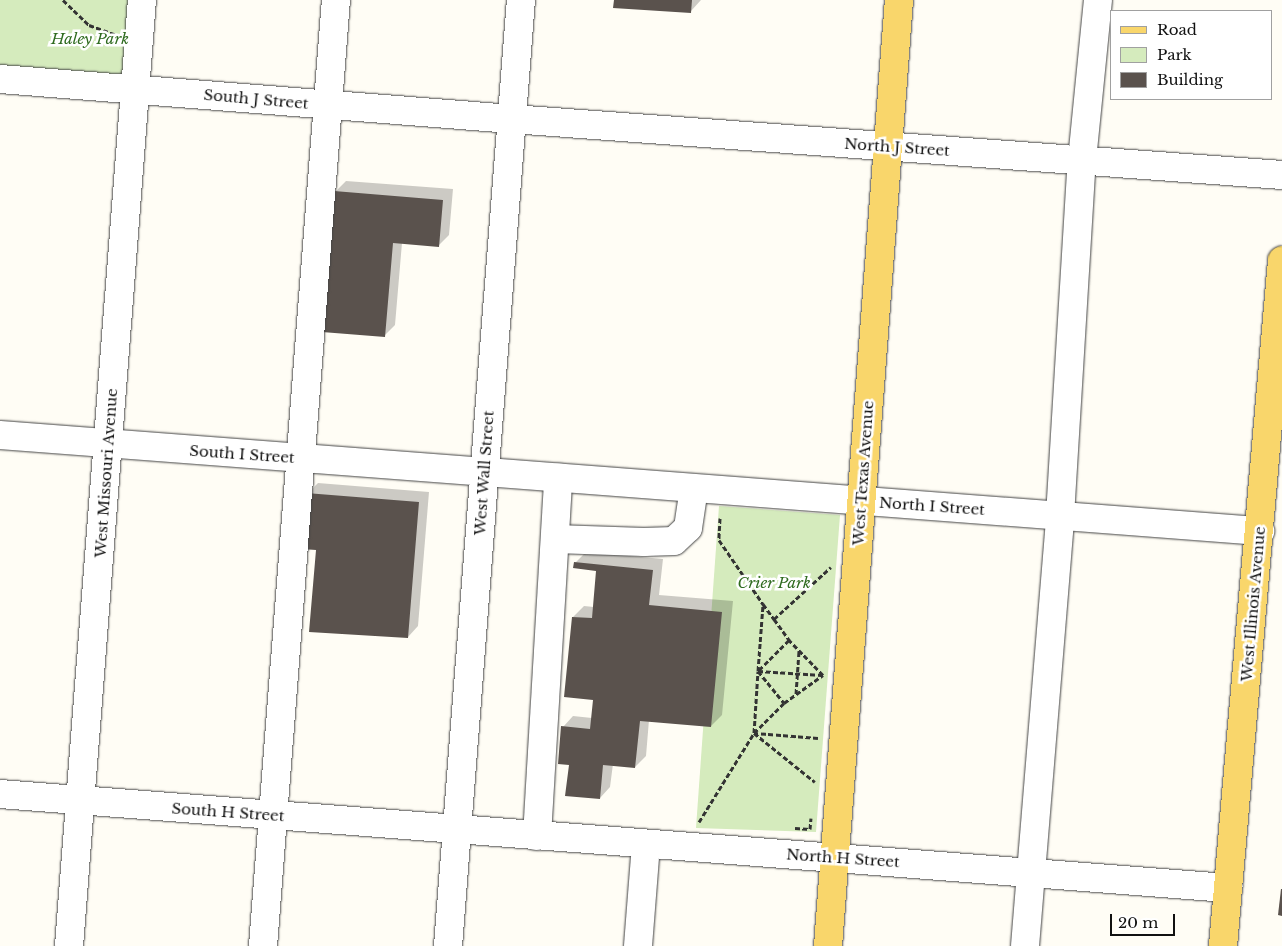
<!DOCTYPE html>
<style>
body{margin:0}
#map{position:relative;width:1282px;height:946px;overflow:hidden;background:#fffdf5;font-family:"Libre Baskerville",serif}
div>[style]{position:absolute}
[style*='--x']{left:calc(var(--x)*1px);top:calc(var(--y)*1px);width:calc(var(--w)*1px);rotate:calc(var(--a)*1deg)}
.green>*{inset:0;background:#d5ebbd}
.shadow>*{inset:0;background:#0003}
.building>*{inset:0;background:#5a524d}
.path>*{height:3px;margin-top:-1.5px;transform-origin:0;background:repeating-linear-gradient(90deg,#333 0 5px,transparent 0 7.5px)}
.roads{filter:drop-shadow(0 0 1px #444) drop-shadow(0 0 1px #444)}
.minor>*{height:28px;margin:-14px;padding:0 14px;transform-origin:14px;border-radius:14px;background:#fff}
.major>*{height:28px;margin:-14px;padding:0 14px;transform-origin:14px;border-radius:14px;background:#f9d66b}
span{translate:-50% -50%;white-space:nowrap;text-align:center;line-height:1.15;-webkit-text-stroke:5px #fff;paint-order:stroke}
.park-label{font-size:15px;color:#2f6b1f;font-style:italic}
.street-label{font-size:15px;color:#111}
.legend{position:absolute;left:1110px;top:10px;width:162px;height:90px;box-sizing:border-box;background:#fff;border:1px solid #a0a0a0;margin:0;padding:6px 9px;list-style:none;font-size:15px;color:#111}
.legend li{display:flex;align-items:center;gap:10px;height:25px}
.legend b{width:25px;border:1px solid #a0a0a0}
.scale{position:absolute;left:1110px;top:914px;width:65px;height:22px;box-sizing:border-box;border:2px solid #111;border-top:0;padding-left:6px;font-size:15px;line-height:18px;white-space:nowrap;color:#111;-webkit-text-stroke:4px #fff;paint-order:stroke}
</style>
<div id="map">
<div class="green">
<i style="clip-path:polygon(0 0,134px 0,127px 81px,0 71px)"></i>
<i style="clip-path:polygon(719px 506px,840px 515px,816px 832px,696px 828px)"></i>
</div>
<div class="shadow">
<i style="clip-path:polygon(615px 0,701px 0,691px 11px)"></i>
<i style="clip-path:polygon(346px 181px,453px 189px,449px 235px,438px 246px,402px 243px,395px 325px,384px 336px,335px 192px)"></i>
<i style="clip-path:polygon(318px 483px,429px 492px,418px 626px,408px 637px,317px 549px,308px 493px)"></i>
<i style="clip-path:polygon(586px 552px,663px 559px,659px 595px,733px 601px,722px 715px,711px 726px,649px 720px,646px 756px,635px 767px,613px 764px,610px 787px,600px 798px,570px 763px,563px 727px,573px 716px,592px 718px,594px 699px,573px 617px,584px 606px,594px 607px,598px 570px,575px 563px)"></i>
</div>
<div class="building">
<i style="clip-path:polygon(614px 0,692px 0,691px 13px,613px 8px)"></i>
<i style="clip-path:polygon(334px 191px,443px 200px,439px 247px,393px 243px,385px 337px,322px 332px)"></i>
<i style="clip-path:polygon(306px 493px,419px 502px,408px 638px,309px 632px,316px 550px,302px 549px)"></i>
<i style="clip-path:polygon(574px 562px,653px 570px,649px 605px,722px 612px,711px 727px,640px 721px,635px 768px,603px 765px,600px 799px,565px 796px,569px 765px,558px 764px,561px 726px,590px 729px,593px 700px,564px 697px,572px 617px,592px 618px,596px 571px,573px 568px)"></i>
<i style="clip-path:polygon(1281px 889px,1282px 889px,1282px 916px,1278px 915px)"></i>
</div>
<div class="path">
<i style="--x:63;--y:0;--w:36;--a:44"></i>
<i style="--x:89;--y:25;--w:29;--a:20"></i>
<i style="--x:720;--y:518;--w:22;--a:93"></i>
<i style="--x:719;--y:540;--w:78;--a:55.5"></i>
<i style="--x:774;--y:619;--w:26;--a:54"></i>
<i style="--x:789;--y:640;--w:44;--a:135"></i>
<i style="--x:758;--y:671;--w:41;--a:50.9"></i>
<i style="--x:784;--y:703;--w:42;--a:135"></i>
<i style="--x:754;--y:733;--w:78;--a:38.8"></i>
<i style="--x:758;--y:671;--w:64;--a:3.6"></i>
<i style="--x:796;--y:694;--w:43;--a:-86"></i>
<i style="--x:784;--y:703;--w:48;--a:-35.7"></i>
<i style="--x:823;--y:675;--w:49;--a:-134.2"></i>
<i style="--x:818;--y:738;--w:64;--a:-175.5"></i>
<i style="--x:754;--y:733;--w:62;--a:-86.3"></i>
<i style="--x:758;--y:671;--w:67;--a:-85.7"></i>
<i style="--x:763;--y:604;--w:19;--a:54"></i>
<i style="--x:774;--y:619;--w:77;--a:-42.4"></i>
<i style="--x:699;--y:822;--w:105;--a:-58.3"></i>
<i style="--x:795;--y:828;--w:15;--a:4"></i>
<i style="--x:810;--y:829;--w:11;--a:-85"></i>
</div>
<div class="roads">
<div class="minor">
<i style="--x:0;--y:79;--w:514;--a:4.47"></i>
<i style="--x:512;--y:119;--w:772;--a:4.16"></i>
<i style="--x:0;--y:435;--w:1264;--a:4.36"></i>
<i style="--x:555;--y:539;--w:89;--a:1.9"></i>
<i style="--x:644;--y:542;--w:30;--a:-2"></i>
<i style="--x:674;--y:541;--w:19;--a:-43"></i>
<i style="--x:688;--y:528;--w:40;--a:-81.5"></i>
<i style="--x:0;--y:794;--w:1232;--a:4.38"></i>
<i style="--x:537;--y:836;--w:359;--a:-86.6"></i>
<i style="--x:69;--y:946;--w:949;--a:-85.59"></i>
<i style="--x:263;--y:946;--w:949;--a:-85.59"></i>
<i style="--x:448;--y:946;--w:949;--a:-85.59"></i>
<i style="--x:638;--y:946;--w:102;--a:-85.5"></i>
<i style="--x:1025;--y:946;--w:431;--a:-85.3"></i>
<i style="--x:1060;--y:516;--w:357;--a:-86.5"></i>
<i style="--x:1082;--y:160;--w:161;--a:-84.3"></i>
</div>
<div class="major">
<i style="--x:828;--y:946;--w:949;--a:-85.71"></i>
<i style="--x:1223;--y:946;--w:688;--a:-85.08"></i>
</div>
</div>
<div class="park-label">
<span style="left:90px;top:39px">Haley Park</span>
<span style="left:774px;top:583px">Crier Park</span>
</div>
<div class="street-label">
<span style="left:256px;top:99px;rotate:5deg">South J Street</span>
<span style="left:897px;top:147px;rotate:4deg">North J Street</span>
<span style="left:242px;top:454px;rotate:4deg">South I Street</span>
<span style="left:106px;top:473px;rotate:-86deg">West Missouri Avenue</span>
<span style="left:484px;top:473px;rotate:-86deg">West Wall Street</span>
<span style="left:863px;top:473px;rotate:-86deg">West Texas Avenue</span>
<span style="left:932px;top:506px;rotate:4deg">North I Street</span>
<span style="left:1253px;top:604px;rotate:-85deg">West Illinois Avenue</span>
<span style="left:228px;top:812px;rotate:4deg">South H Street</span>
<span style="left:843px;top:858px;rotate:4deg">North H Street</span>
</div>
<ul class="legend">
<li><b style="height:6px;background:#f9d66b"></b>Road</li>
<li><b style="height:14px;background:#d5ebbd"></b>Park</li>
<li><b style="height:14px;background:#5a524d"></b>Building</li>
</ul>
<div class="scale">20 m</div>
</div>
